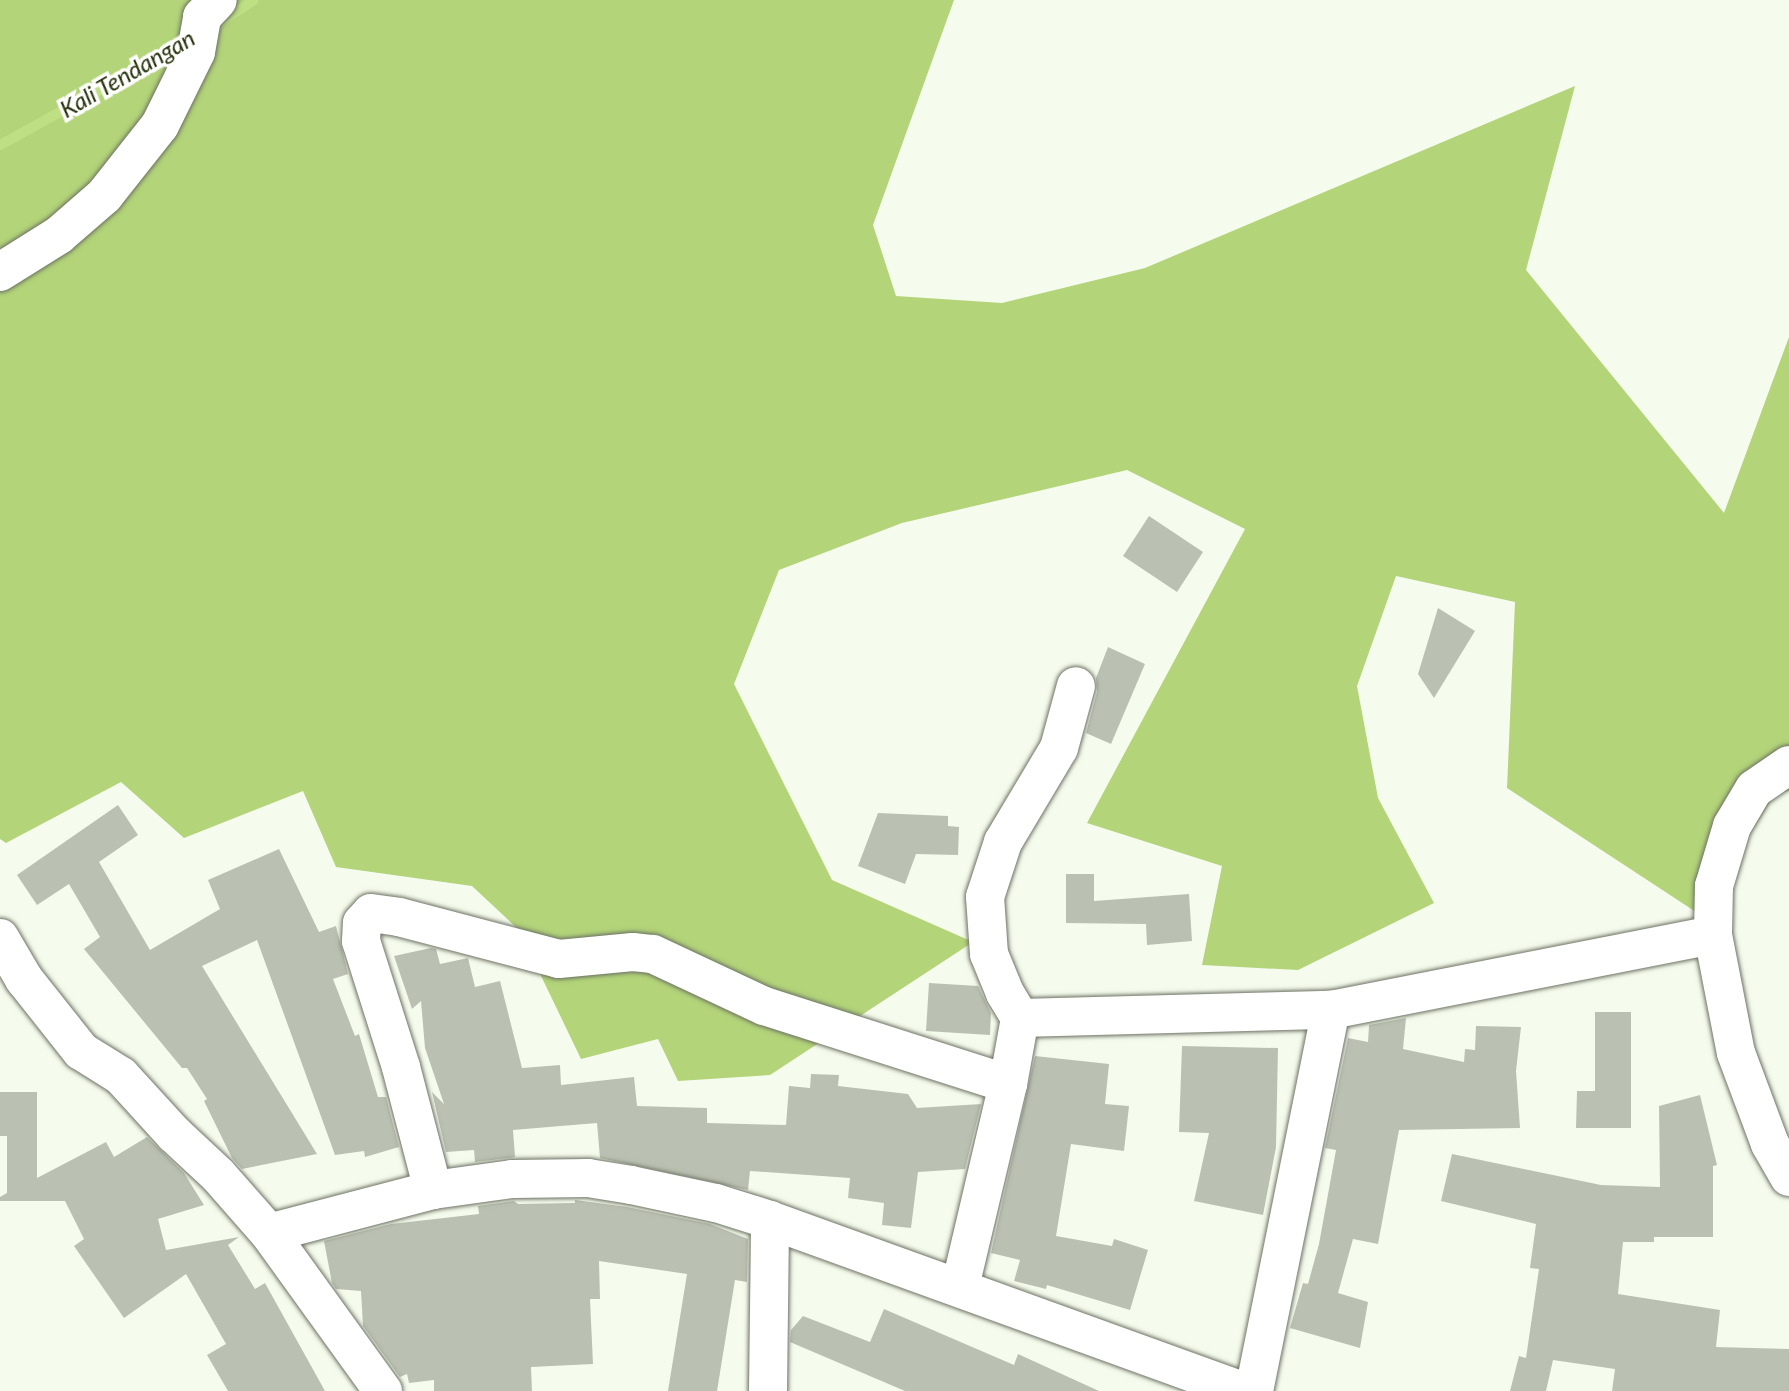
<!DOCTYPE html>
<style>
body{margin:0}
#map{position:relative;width:1789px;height:1391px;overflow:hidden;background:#f6fced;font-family:Lato,sans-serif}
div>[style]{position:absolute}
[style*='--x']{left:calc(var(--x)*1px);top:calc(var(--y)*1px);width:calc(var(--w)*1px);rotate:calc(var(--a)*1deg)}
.forest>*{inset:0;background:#b3d479}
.stream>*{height:10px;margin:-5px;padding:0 5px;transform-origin:5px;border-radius:5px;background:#bedf84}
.building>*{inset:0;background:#bbc1b2}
.roads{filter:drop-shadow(0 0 2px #6c7264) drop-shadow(0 0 2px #6c7264)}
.street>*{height:38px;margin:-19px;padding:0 19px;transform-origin:19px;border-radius:19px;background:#fff}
.secondary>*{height:38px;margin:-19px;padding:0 19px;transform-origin:19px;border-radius:19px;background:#fff}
span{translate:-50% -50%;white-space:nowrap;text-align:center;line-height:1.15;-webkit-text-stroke:7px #fff;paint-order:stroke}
.water-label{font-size:24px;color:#27330d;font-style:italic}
</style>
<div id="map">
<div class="forest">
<i style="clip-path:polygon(0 0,954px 0,873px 225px,896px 296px,1002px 303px,1145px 268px,1575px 86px,1526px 270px,1724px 513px,1789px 337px,1789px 791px,1775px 794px,1699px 914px,1507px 788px,1515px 602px,1396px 576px,1357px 686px,1378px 798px,1434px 903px,1298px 970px,1202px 965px,1222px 866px,1087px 823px,1245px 529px,1127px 470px,902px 523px,779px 570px,734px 684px,832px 880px,973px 942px,770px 1075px,678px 1081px,658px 1039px,581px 1059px,519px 930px,472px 886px,336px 867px,303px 791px,184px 838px,121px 782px,6px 843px,0 839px)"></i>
</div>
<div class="stream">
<i style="--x:216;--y:25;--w:45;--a:-33.3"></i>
<i style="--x:0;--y:145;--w:213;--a:-28.8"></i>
</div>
<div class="building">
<i style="clip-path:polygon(1149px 516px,1203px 552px,1177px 592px,1123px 556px)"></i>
<i style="clip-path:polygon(1438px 608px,1475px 631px,1434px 698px,1418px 674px)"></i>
<i style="clip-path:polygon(1108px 647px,1145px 664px,1111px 744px,1086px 733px,1097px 692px,1096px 678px)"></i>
<i style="clip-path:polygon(118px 805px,138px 835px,99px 862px,150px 950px,220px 909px,208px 880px,279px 849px,319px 932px,336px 926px,348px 974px,333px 979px,355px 1036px,359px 1034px,378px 1097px,386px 1097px,399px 1147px,365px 1157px,364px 1151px,335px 1155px,257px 940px,202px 966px,317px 1154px,242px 1169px,232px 1158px,204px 1101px,207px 1099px,187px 1068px,182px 1068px,84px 949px,100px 937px,69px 884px,37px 905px,17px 875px)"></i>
<i style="clip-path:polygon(878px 813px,948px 816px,948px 826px,959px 827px,958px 855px,916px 854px,905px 884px,858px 866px)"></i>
<i style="clip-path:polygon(1066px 874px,1094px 874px,1094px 901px,1189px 894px,1192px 941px,1147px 945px,1146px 924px,1066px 923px)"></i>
<i style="clip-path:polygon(431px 948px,436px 949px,440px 964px,468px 958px,475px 987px,500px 981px,522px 1068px,560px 1065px,561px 1085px,634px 1077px,637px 1106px,707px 1108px,707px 1123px,786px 1125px,789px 1086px,810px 1088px,811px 1074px,839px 1075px,838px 1086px,908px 1094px,917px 1108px,981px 1104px,965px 1169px,918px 1172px,911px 1228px,882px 1225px,884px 1203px,848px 1198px,850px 1178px,750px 1171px,748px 1190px,600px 1158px,597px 1123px,513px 1130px,515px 1157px,475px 1162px,474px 1150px,446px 1152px,432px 1092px,444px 1104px,425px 1048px,421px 1001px,412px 1009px,394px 956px)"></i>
<i style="clip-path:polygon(929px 983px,978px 986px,991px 1013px,990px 1035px,926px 1031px)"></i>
<i style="clip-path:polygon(1595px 1012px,1631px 1012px,1631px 1128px,1576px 1128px,1577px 1091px,1595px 1091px)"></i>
<i style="clip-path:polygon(1406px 1018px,1403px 1049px,1464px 1062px,1465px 1049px,1475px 1050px,1476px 1026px,1521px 1027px,1516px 1071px,1520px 1128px,1399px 1130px,1378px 1244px,1353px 1239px,1338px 1293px,1368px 1302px,1360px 1348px,1290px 1328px,1303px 1283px,1308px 1284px,1319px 1244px,1336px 1150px,1325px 1148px,1348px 1038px,1368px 1042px,1369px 1025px)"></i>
<i style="clip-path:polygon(1182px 1046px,1278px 1048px,1276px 1147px,1263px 1215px,1194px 1201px,1209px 1133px,1179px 1132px)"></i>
<i style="clip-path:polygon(1035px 1056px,1109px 1064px,1105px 1104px,1129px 1106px,1124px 1151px,1071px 1144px,1056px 1236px,1112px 1246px,1114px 1239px,1148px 1250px,1130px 1310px,1047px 1285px,1046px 1289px,1014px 1281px,1020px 1260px,991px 1253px)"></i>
<i style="clip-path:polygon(0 1092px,37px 1092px,37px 1178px,106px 1142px,114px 1157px,147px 1137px,184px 1173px,204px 1205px,158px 1219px,166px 1250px,239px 1237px,228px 1245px,255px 1289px,265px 1283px,325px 1391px,228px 1391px,207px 1355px,226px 1344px,186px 1274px,124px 1318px,74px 1246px,84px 1239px,65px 1201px,0 1201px,0 1197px,7px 1193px,7px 1136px,0 1136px)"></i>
<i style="clip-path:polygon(1700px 1095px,1717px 1165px,1713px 1166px,1713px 1237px,1654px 1237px,1654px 1242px,1623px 1242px,1618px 1294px,1720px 1310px,1716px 1347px,1789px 1349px,1789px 1391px,1612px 1391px,1615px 1369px,1553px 1360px,1546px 1391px,1510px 1391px,1519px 1356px,1526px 1358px,1539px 1269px,1530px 1268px,1536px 1224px,1441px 1201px,1452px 1154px,1601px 1185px,1660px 1187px,1659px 1106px)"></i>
<i style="clip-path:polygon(575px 1200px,627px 1207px,710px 1224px,748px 1239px,747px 1282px,735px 1280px,717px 1391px,668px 1391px,687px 1274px,599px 1261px,600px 1299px,590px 1299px,593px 1364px,531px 1367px,532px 1391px,434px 1391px,434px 1380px,409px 1383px,407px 1374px,400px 1377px,363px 1326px,361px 1291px,336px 1289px,332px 1283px,324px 1241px,391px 1224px,479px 1214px,478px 1206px,514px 1201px,518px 1204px,575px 1203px)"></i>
<i style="clip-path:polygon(884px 1309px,1014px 1365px,1018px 1354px,1099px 1391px,905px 1391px,790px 1342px,791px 1330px,803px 1316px,870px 1342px)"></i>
</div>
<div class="roads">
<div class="street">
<i style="--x:1789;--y:765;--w:42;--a:145.6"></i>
<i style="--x:1754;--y:789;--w:43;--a:120.7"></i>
<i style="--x:1732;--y:826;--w:63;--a:106.7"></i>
<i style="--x:1714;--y:886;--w:49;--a:91.2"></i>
<i style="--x:1713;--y:935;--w:120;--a:79"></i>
<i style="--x:1736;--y:1053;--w:97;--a:69.5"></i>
<i style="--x:1770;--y:1144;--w:38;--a:60"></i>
<i style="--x:0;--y:938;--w:48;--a:59.7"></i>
<i style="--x:24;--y:979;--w:92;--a:51.6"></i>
<i style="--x:81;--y:1051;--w:47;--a:32"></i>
<i style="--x:121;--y:1076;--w:79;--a:47.6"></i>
<i style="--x:174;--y:1134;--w:60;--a:43"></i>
<i style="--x:218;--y:1175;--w:77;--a:48.7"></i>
<i style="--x:269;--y:1233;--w:170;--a:-14.7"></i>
<i style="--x:433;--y:1190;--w:80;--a:-7.9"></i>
<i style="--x:512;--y:1179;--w:76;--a:-0.8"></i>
<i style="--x:588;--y:1178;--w:44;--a:9.2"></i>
<i style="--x:631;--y:1185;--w:87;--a:12"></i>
<i style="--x:716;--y:1203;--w:57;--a:17.5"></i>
<i style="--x:770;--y:1220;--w:503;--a:19.88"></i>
<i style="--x:1020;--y:1018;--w:29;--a:-121"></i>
<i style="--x:1005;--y:993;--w:42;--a:-112.3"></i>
<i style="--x:989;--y:954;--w:57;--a:-94"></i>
<i style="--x:985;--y:897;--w:58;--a:-71.9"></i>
<i style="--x:1003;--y:842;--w:109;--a:-59.2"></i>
<i style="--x:1059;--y:748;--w:64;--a:-74.7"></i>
<i style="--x:433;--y:1190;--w:127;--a:-104.6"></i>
<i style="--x:401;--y:1067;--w:132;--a:-107.6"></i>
<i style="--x:361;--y:941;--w:18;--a:-87"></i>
<i style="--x:362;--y:923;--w:13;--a:-48"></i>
<i style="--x:371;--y:913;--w:28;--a:8"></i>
<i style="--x:399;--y:917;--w:165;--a:14.7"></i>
<i style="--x:559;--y:959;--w:74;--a:-5.4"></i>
<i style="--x:633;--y:952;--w:20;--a:6"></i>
<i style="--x:653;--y:954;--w:123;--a:25.1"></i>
<i style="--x:764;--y:1006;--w:256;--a:17.7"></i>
<i style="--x:269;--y:1233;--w:195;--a:54.2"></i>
<i style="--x:960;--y:1287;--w:209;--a:-76.7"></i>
<i style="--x:1008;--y:1084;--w:67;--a:-79.7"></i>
<i style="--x:1020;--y:1018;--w:311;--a:-1.5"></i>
<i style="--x:1331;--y:1010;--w:389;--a:-11.1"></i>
<i style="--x:768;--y:1391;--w:171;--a:-89.3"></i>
<i style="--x:1254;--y:1391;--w:389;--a:-78.6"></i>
</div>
<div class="secondary">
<i style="--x:0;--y:272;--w:70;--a:-32.1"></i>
<i style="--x:59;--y:235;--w:60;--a:-40.9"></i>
<i style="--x:104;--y:196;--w:90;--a:-51.7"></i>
<i style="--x:160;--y:125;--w:81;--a:-63.7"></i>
<i style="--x:196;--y:52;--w:36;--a:-80"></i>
<i style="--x:202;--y:17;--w:23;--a:-47"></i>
</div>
</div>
<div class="water-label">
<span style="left:127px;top:73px;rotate:-30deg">Kali Tendangan</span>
</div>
</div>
